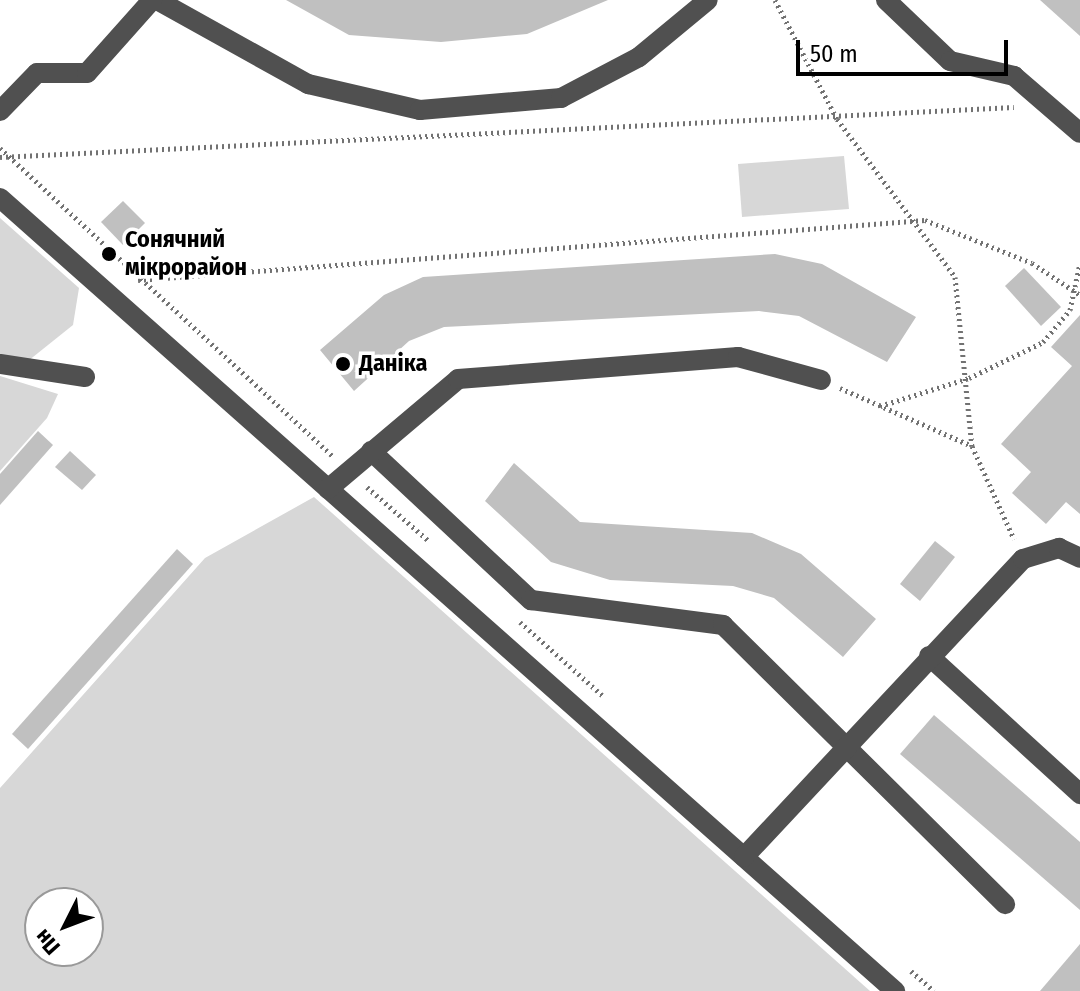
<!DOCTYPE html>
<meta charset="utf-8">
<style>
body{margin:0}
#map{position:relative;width:1080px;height:991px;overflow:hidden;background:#fff;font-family:"Fira Sans Condensed",sans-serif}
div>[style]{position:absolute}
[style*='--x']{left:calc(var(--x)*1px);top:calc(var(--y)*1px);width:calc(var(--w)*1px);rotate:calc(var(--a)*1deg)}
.green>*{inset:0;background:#d7d7d7}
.building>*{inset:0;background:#c0c0c0}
.path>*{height:5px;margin-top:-2.5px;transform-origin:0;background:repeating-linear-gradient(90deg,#727272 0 2px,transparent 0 6px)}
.minor>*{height:20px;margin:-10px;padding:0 10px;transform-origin:10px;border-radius:10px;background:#505050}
.dots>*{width:22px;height:22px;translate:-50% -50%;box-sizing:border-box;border:4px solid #fff;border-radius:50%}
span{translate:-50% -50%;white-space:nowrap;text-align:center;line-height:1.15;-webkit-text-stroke:7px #fff;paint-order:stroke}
.poi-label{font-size:24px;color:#000;font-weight:700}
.left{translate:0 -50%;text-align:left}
.north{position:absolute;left:24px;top:887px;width:80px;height:80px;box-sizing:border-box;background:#fff;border:2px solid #999;border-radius:50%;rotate:228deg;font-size:22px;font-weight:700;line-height:32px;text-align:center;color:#000}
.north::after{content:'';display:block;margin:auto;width:28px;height:36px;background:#000;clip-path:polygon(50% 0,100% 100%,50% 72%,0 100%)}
.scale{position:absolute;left:796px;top:40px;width:212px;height:36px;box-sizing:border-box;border:4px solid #000;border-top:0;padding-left:10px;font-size:24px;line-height:28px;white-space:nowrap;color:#000;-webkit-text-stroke:6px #fff;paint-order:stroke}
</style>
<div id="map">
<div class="green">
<i style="clip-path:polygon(844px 156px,849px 209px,742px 217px,738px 164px)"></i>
<i style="clip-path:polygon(0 218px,79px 288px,73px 325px,28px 361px,0 356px)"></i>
<i style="clip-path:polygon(0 376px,58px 394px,47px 418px,0 471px)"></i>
<i style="clip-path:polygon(evenodd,314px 497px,870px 991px,0 991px,0 788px,205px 558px,314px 497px,40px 903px,88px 903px,88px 951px,40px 951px,40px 903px)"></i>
</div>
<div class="building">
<i style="clip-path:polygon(286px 0,608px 0,527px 34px,441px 42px,349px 35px)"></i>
<i style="clip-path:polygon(1040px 0,1080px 0,1080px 36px)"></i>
<i style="clip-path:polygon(123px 201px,145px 223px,123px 245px,101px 222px)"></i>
<i style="clip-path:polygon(775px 254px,822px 264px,916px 317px,887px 362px,799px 316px,759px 311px,444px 327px,409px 341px,354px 391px,320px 350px,384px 295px,423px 277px)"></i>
<i style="clip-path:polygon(1024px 268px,1061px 307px,1041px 326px,1005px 286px)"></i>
<i style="clip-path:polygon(1080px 315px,1080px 514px,1066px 502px,1046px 524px,1012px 493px,1031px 472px,1001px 444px,1072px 366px,1051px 347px)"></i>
<i style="clip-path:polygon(38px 431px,53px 445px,0 505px,0 474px)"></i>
<i style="clip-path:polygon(70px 451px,96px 475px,82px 490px,55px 467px)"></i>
<i style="clip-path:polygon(514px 463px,580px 522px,752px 533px,801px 554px,876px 619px,843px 657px,774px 598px,733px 586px,610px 580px,551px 562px,485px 501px)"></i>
<i style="clip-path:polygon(935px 541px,955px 557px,920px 601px,900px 584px)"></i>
<i style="clip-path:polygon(177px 549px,193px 564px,28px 749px,12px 734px)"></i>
<i style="clip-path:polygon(934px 715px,1080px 842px,1080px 910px,900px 754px)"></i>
<i style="clip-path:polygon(1080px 944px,1080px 991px,1040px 991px)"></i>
</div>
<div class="path">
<i style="--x:775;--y:0;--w:134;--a:62.5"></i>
<i style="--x:837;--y:119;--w:197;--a:53.2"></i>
<i style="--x:955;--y:277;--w:170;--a:84.3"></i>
<i style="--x:0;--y:148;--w:454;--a:42.8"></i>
<i style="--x:0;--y:157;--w:1015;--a:-2.82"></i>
<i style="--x:138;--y:280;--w:789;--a:-4.36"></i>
<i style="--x:925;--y:220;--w:115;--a:21.9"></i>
<i style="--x:1032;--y:263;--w:58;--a:33.7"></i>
<i style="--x:840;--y:388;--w:144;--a:23.7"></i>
<i style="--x:972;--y:446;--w:102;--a:65.7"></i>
<i style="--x:880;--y:406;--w:93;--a:-17.5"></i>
<i style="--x:969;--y:378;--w:82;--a:-25.9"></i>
<i style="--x:1043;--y:342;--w:42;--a:-49.8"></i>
<i style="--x:1070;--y:310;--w:48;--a:-78"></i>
<i style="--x:367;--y:487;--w:82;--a:41.1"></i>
<i style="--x:520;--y:622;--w:110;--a:41.7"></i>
<i style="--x:911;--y:971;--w:30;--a:41"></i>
</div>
<div class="minor">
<i style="--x:157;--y:0;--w:173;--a:29.1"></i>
<i style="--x:308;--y:84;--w:115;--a:13.1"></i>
<i style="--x:420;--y:110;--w:142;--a:-4.9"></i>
<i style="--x:561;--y:98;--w:88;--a:-27.7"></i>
<i style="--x:639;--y:57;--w:89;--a:-39.6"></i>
<i style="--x:886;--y:0;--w:88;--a:43.6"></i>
<i style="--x:950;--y:61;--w:66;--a:13.2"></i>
<i style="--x:1014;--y:76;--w:87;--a:40.8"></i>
<i style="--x:0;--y:111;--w:53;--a:-45.8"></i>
<i style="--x:37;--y:73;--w:50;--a:0"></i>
<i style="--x:87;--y:73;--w:98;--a:-48.3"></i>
<i style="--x:0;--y:198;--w:1196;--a:41.54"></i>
<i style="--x:0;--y:364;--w:86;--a:8.7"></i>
<i style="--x:371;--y:451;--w:219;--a:43"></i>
<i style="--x:531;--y:600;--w:194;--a:7.4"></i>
<i style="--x:723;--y:625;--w:397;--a:44.7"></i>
<i style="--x:328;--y:489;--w:170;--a:-40.2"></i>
<i style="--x:458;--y:379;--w:281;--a:-4.5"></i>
<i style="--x:738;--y:357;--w:86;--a:15.5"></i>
<i style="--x:929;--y:656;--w:205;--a:42.4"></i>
<i style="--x:744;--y:857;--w:408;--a:-46.9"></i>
<i style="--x:1023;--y:559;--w:38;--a:-17"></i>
<i style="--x:1059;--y:548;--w:23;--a:25"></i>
</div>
<div class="dots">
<i style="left:109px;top:254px;background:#000"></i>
<i style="left:343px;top:364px;background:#000"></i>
</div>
<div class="poi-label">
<span class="left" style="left:125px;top:254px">Сонячний<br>мікрорайон</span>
<span class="left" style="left:359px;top:364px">Даніка</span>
</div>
<div class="north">Пн</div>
<div class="scale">50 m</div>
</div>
